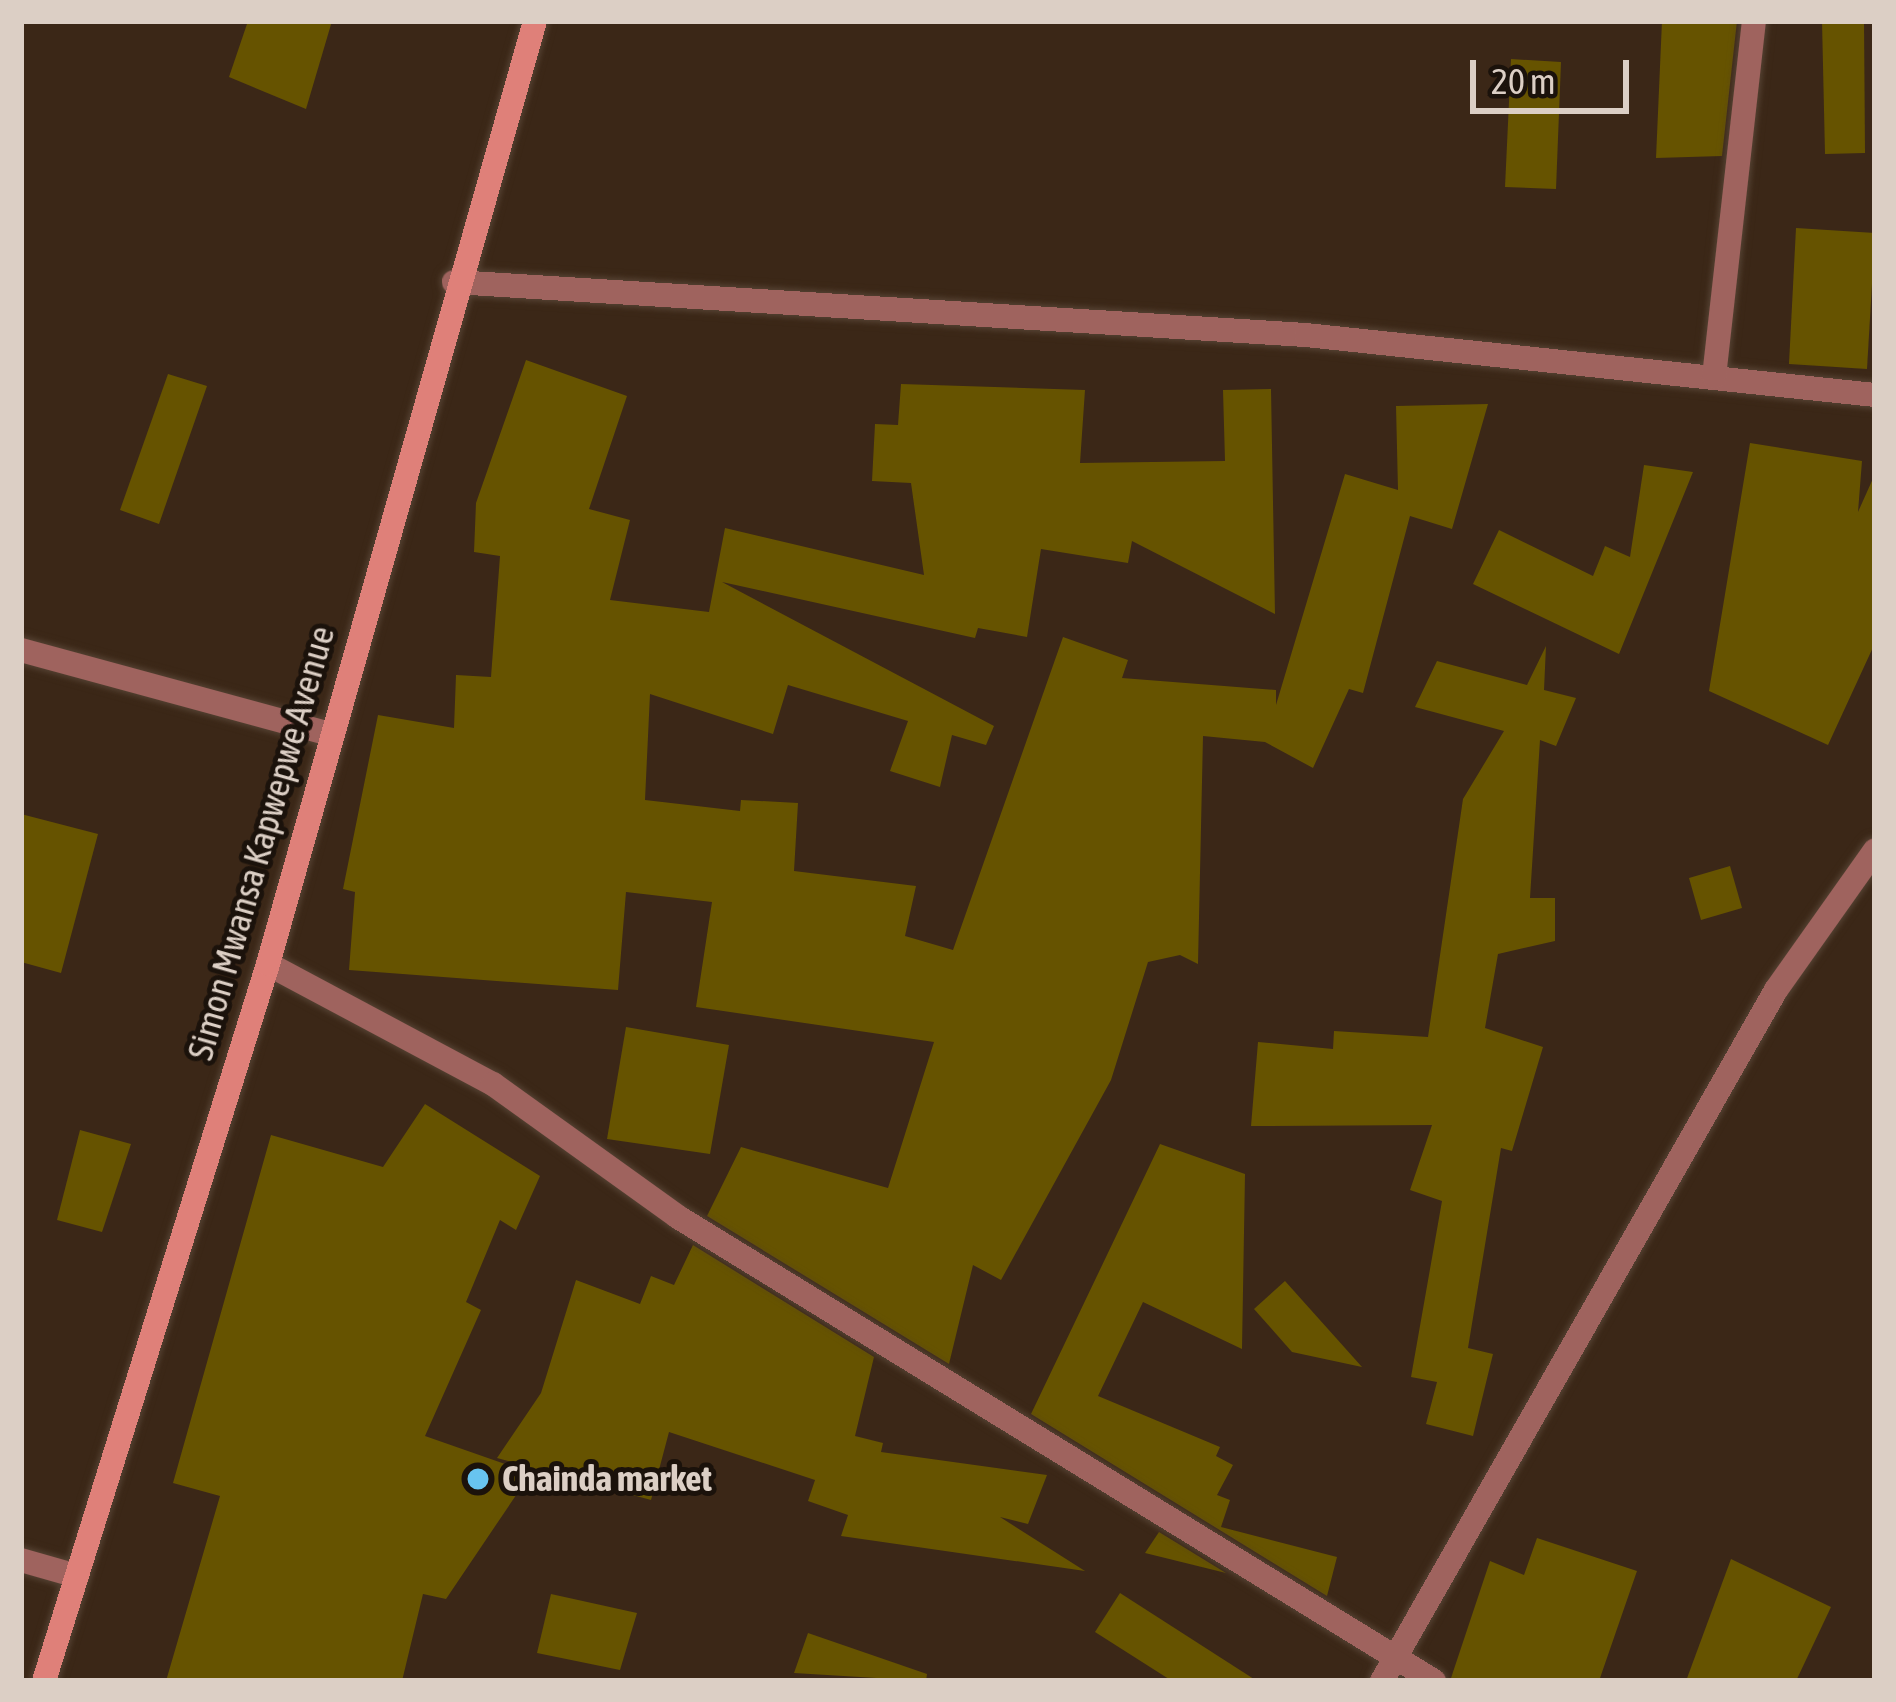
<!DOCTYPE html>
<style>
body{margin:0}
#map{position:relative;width:1896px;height:1702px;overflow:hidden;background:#3b2717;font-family:"Asap Condensed",sans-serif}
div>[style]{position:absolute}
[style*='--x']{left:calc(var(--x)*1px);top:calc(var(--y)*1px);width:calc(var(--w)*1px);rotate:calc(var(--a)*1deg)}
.building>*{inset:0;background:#665300}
.roads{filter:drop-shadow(0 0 3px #554233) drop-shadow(0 0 3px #554233)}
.minor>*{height:24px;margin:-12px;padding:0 12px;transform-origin:12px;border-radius:12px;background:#9f635e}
.secondary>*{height:24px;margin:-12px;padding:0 12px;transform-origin:12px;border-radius:12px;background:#df8079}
.dots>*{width:33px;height:33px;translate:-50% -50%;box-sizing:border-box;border:6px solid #1b120b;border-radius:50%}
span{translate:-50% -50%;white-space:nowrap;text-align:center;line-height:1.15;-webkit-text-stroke:10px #1b120b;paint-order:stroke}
.street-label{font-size:36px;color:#dccfc5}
.poi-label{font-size:36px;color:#dccfc5;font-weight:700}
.left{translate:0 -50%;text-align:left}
.frame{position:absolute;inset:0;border:24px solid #dccfc5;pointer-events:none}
.scale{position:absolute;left:1470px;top:60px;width:159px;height:54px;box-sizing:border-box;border:6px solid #dccfc5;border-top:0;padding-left:15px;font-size:36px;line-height:42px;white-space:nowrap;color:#dccfc5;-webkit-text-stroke:9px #1b120b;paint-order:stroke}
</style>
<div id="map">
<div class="building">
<i style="clip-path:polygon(248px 21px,332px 21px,306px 109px,229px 77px)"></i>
<i style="clip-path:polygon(1662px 21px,1737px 21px,1722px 156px,1656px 158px)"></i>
<i style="clip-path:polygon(1822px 21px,1864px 21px,1865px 153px,1825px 154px)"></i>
<i style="clip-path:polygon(1511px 59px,1561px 62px,1556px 189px,1505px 187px)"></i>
<i style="clip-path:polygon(1796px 228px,1875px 233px,1867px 369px,1789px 364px)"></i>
<i style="clip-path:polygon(526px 360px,627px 396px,589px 509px,630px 520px,610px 600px,709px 612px,725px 528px,924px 575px,911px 483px,872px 481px,875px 424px,898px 425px,901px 384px,1085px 390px,1080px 463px,1225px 461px,1223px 390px,1271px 389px,1275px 614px,1132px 541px,1128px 563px,1041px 549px,1027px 637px,978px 628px,975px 638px,722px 582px,994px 726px,986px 745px,952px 735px,940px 787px,890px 771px,908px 721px,788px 685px,773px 734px,650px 694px,645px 800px,740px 811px,741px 800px,798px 803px,794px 871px,916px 886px,905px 936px,953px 950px,1063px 637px,1128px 660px,1122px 678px,1276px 690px,1276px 705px,1345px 474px,1398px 490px,1396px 406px,1488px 404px,1452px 529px,1410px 516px,1363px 693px,1349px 689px,1313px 768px,1265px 742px,1203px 736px,1198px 964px,1180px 955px,1148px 962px,1111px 1080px,1001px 1280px,973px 1265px,949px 1364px,707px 1216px,741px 1147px,888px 1188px,934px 1042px,696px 1007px,712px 902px,626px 892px,618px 990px,349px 970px,355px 892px,343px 889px,378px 715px,454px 728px,456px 675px,491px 677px,500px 556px,474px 552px,476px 503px)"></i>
<i style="clip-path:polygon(168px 374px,207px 386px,159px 524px,120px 510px)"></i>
<i style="clip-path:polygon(1750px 443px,1862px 461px,1858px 512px,1875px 474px,1875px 643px,1828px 745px,1709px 691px)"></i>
<i style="clip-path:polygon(1644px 465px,1693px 472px,1619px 654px,1473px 584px,1499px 530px,1593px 576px,1605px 546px,1630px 557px)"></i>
<i style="clip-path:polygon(1546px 646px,1544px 690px,1576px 698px,1556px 746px,1540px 740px,1530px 898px,1555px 898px,1555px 941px,1498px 954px,1485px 1028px,1543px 1047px,1512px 1151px,1501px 1148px,1468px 1348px,1493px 1354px,1473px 1436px,1426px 1424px,1437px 1382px,1411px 1377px,1442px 1201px,1410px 1190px,1432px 1125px,1251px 1126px,1258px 1042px,1333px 1049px,1334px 1031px,1428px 1037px,1463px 799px,1504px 731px,1415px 707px,1437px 661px,1527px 685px)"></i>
<i style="clip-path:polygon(21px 814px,98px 834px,61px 973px,21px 962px)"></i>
<i style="clip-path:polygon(1730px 866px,1742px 908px,1701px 920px,1689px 878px)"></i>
<i style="clip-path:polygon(626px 1027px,729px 1045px,710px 1154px,607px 1139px)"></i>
<i style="clip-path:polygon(425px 1104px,540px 1176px,516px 1230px,500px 1220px,466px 1302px,481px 1310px,425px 1436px,531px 1473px,446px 1599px,423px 1594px,402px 1681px,166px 1681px,220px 1496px,173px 1483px,271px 1135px,383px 1167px)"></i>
<i style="clip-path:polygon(80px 1130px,131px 1144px,102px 1232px,57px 1220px)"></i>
<i style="clip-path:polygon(1160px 1144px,1245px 1174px,1242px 1349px,1143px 1302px,1098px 1396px,1220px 1447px,1216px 1456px,1233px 1465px,1217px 1495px,1230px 1500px,1221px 1527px,1337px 1557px,1327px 1596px,1031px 1414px)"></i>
<i style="clip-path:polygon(693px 1245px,874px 1357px,855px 1436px,883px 1443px,881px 1452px,1047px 1475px,1028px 1524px,1000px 1517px,1085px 1571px,841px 1536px,848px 1515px,808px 1501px,815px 1480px,669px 1432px,651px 1500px,497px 1458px,541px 1393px,576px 1280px,640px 1304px,651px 1276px,674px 1285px)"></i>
<i style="clip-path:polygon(1285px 1281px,1362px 1367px,1292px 1352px,1254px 1309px)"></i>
<i style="clip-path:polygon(1159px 1532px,1226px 1573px,1145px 1553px)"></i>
<i style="clip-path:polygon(1537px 1538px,1637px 1571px,1599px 1681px,1450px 1681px,1490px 1561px,1524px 1575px)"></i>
<i style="clip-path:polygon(1731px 1559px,1831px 1607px,1796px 1681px,1686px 1681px)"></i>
<i style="clip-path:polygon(1120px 1593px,1257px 1681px,1172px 1681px,1095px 1632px)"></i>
<i style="clip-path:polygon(551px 1594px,637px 1613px,620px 1670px,537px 1653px)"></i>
<i style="clip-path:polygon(808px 1633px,927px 1674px,926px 1681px,794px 1673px)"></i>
</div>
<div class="roads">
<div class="minor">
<i style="--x:454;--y:282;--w:854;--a:3.56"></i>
<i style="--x:1306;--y:335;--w:572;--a:6.02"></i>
<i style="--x:1714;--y:377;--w:358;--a:-83.6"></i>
<i style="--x:21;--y:650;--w:320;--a:15.2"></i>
<i style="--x:268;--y:964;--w:255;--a:28.1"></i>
<i style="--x:493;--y:1084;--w:228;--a:35.7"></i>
<i style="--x:678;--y:1217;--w:887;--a:31.54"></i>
<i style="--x:21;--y:1560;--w:58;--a:15.9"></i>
<i style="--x:1382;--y:1681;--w:795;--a:-60.31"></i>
<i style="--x:1776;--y:990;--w:171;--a:-54.7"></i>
</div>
<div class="secondary">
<i style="--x:44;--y:1681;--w:751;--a:-72.65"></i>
<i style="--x:268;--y:964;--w:980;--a:-74.19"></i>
</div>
</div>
<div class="dots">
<i style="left:478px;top:1479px;background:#68c4f0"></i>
</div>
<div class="street-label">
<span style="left:261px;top:843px;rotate:-74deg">Simon Mwansa Kapwepwe Avenue</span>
</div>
<div class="poi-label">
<span class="left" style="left:502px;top:1479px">Chainda market</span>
</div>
<div class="frame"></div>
<div class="scale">20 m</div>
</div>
